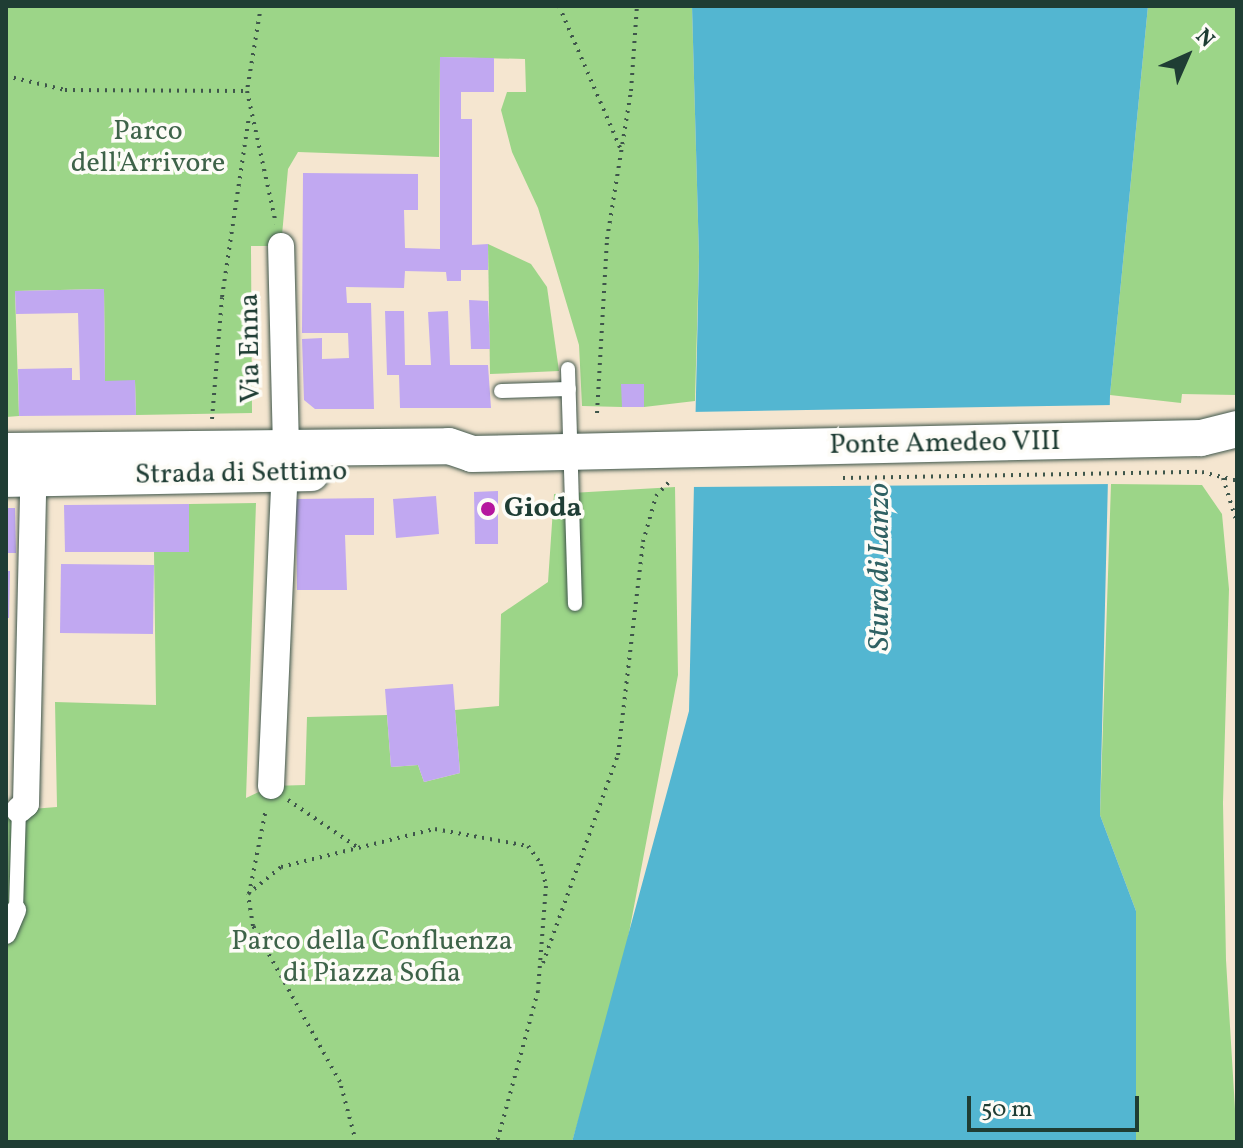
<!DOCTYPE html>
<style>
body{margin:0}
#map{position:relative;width:1243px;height:1148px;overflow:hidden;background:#f5e6d0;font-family:Vollkorn,serif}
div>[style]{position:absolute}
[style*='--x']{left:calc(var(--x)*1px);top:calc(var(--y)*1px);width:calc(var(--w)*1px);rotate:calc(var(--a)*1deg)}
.green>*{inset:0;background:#9cd588}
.water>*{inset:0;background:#53b6d1}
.pier>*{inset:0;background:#f5e6d0}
.building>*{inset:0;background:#c1a8f1}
.path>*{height:4px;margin-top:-2px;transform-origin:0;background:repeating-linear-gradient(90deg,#3f564b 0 2px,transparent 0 8px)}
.roads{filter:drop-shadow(0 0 2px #3f564b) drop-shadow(0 0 2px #3f564b)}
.service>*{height:14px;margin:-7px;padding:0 7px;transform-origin:7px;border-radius:7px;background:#fff}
.pedestrian>*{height:20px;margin:-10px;padding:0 10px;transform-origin:10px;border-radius:10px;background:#fff}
.minor>*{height:26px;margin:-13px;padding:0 13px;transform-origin:13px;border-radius:13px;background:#fff}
.secondary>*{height:36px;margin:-18px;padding:0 18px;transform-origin:18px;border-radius:18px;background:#fff}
.dots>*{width:22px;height:22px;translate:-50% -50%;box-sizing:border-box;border:4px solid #fdfcf7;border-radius:50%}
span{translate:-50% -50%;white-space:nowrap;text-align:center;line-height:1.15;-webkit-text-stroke:7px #fdfcf7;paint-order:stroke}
.park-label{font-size:28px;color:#3e6349}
.street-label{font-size:28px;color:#1f3d34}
.poi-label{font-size:28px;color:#1f3d34;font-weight:700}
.left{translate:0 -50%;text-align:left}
.water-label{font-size:30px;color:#2f6163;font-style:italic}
.frame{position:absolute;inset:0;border:8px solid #1f3d34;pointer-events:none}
.north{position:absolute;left:1147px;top:16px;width:80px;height:80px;-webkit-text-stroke:6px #fdfcf7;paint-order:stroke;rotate:45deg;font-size:22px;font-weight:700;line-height:32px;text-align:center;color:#1f3d34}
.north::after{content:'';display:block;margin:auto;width:28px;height:36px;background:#1f3d34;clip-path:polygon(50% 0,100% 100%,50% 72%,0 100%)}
.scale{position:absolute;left:967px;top:1096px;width:172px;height:36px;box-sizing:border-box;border:4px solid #1f3d34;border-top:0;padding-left:10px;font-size:24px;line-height:28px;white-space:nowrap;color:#1f3d34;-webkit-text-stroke:6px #fdfcf7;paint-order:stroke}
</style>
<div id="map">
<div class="green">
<i style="clip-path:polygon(6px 6px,692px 6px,699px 257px,695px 401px,644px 407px,643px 384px,622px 384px,622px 407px,582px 406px,579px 345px,538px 208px,512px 152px,501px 110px,507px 92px,526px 92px,525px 59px,440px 57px,439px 157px,298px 152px,288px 169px,281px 246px,251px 246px,252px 413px,136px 415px,135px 381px,105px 381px,104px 289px,15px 291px,19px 416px,6px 417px)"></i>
<i style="clip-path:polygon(1148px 6px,1237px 6px,1237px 395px,1182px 394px,1181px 403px,1110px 395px)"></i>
<i style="clip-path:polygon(488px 244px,531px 264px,547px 287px,559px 371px,490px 374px)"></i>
<i style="clip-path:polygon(1111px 484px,1202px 485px,1222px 514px,1229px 589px,1223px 803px,1226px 960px,1237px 1142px,1136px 1142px,1136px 911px,1100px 815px)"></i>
<i style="clip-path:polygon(675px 487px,678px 675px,620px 980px,572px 1142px,6px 1142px,6px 811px,57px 807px,55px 702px,156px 705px,154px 552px,189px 504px,256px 503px,246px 798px,271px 786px,305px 785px,307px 717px,387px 715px,391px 767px,418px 765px,424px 782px,460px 773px,455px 710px,499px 706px,501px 614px,548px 582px,554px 494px)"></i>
</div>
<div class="water">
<i style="clip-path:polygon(692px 6px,1148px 6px,1110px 395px,1100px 815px,1136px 911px,1136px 1142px,572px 1142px,689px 711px,699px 257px)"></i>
</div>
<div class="pier">
<i style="clip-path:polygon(1114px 405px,1115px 484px,689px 487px,690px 412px)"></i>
</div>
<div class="building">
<i style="clip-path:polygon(440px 57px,494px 58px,494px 92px,461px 92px,461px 119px,472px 119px,472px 245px,488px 244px,488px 270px,461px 270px,461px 281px,447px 281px,446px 272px,405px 271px,404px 288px,346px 287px,347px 303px,371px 303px,374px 409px,315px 409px,304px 400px,302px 339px,322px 338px,322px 359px,349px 358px,348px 333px,302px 333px,303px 173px,418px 174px,418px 210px,404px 210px,405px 248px,440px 249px)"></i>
<i style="clip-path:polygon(104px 289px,105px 381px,135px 380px,136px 415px,19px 416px,18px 369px,72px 368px,72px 380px,80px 380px,78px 313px,16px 314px,15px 291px)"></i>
<i style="clip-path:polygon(469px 300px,488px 301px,490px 349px,471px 349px)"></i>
<i style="clip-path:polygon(385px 311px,404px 311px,405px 365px,431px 365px,428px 312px,448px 311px,450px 365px,488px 365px,491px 408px,400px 408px,399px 375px,387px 375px)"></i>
<i style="clip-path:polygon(621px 384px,644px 384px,644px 407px,622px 407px)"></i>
<i style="clip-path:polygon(498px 491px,498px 544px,475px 544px,474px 492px)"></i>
<i style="clip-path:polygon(436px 496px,439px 534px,396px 538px,393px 499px)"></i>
<i style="clip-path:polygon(374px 498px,374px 535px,345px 535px,347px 590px,297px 590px,296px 499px)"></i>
<i style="clip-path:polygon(189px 504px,189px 552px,65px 552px,64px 505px)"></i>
<i style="clip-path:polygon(6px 508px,15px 508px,16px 553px,6px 553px)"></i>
<i style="clip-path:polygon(61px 564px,154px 565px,153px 634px,60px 633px)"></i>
<i style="clip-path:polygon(6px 571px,10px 571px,9px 618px,6px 618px)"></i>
<i style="clip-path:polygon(453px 684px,460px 773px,424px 782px,418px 765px,391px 767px,385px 689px)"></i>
</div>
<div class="path">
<i style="--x:261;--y:6;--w:86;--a:99.4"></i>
<i style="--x:247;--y:91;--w:136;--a:77.7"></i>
<i style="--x:559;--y:6;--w:159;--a:66.7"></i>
<i style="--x:6;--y:76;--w:61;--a:13.3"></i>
<i style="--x:65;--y:90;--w:180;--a:0.3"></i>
<i style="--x:597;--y:413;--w:174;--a:-86.7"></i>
<i style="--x:607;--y:239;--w:150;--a:-80.8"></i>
<i style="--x:631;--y:91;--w:85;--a:-86"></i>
<i style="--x:212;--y:419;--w:122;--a:-85.3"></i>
<i style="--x:222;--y:297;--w:183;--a:-81.5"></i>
<i style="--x:843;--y:478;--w:359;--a:-1"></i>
<i style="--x:1202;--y:472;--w:36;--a:14"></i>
<i style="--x:1223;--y:478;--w:47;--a:72.7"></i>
<i style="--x:1237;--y:686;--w:185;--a:90"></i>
<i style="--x:288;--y:800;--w:83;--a:34.3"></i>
<i style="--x:249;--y:894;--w:87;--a:-78.7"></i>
<i style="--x:543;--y:963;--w:221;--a:-70.2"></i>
<i style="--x:618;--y:755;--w:214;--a:-83.3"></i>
<i style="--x:643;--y:542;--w:48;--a:-74.2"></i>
<i style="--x:656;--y:496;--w:21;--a:-47"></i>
<i style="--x:356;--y:1142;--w:62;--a:-104.9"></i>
<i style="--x:340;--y:1082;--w:179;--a:-119.1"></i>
<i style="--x:253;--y:926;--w:32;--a:-99"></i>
<i style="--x:248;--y:894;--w:43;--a:-39.3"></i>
<i style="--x:281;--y:867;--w:159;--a:-13.9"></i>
<i style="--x:435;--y:829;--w:95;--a:10.4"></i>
<i style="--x:528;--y:846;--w:22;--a:54"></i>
<i style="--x:541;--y:864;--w:23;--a:77"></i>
<i style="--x:546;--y:886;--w:105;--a:94.4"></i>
<i style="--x:538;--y:991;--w:156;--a:105.2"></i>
</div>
<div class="roads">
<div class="service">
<i style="--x:568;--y:369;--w:235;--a:88.3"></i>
<i style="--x:501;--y:391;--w:68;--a:-1.7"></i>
<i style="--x:16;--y:910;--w:100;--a:-88.3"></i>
</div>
<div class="pedestrian">
<i style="--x:6;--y:934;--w:26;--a:-67"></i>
</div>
<div class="minor">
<i style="--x:271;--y:786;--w:338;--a:-87.5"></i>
<i style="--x:286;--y:448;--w:202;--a:-91.4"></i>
<i style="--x:19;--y:810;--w:9;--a:-41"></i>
<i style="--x:26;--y:804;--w:341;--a:-88.7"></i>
</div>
<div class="secondary">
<i style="--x:6;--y:451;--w:443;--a:-0.6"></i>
<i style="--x:449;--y:446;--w:24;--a:19"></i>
<i style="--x:472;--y:454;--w:729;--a:-1.26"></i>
<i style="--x:1201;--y:438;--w:37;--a:-14"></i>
<i style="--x:6;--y:479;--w:305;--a:-1.1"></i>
</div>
</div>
<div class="dots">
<i style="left:488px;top:509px;background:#b5179e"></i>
</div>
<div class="park-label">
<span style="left:148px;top:148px">Parco<br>dell'Arrivore</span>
<span style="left:372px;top:958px">Parco della Confluenza<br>di Piazza Sofia</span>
</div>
<div class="street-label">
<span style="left:251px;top:348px;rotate:-91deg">Via Enna</span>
<span style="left:945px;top:444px;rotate:-1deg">Ponte Amedeo VIII</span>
<span style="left:241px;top:474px;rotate:-1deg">Strada di Settimo</span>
</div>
<div class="poi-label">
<span class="left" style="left:504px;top:509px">Gioda</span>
</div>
<div class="water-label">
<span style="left:880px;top:567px;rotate:-90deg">Stura di Lanzo</span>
</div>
<div class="frame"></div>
<div class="north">N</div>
<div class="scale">50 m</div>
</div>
